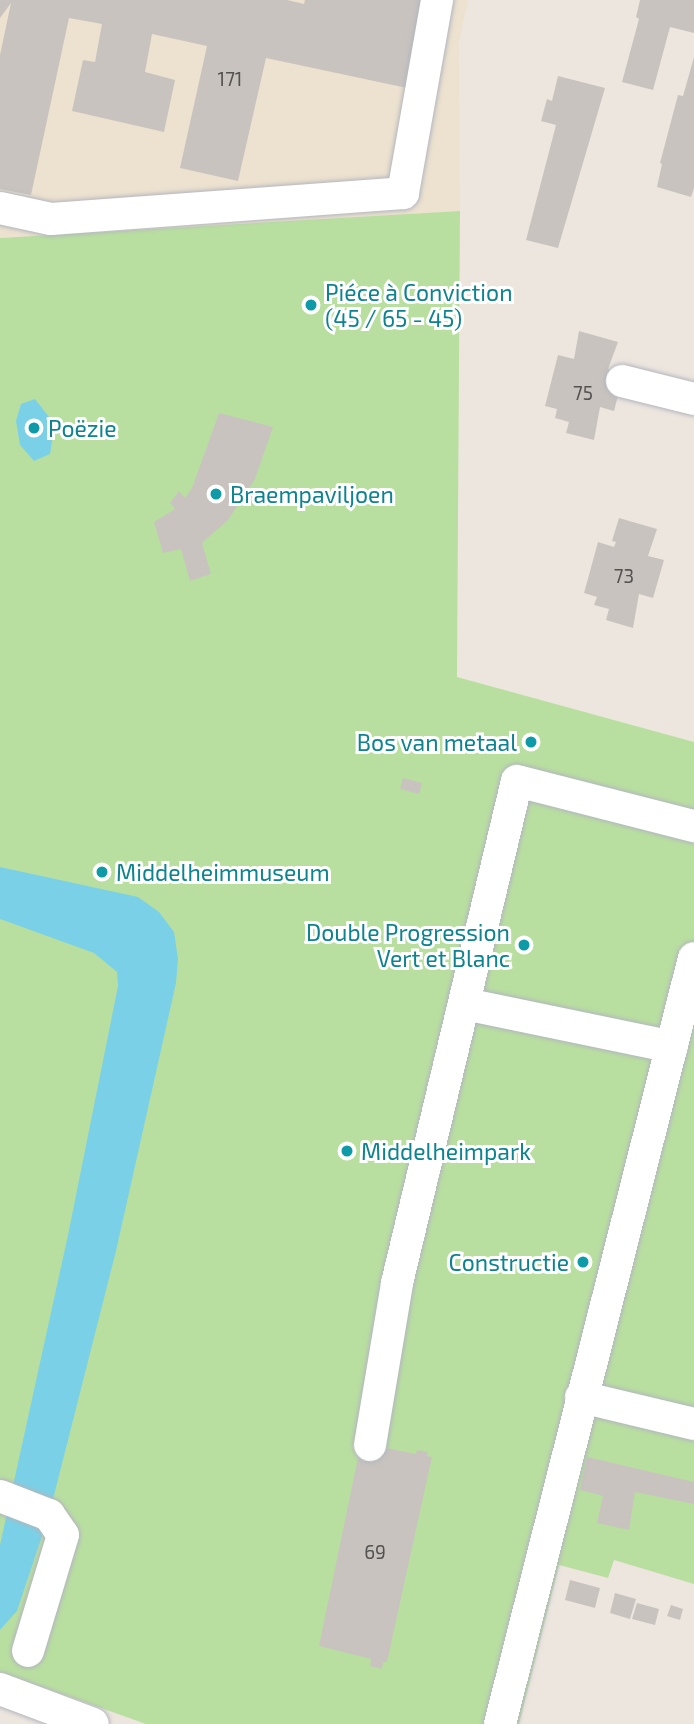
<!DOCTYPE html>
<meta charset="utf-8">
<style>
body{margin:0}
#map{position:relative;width:694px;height:1724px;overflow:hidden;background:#ede6df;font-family:"Exo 2",sans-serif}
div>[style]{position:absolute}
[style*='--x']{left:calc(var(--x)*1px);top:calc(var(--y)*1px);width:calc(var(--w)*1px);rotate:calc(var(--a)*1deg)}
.education>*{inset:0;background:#ede2d0}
.green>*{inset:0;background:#b9dfa0}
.water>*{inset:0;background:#7ad1e7}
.building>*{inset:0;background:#c8c3bf}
.roads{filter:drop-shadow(0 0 2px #b3b6be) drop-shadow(0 0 2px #b3b6be)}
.minor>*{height:32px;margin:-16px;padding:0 16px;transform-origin:16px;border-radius:16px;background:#fff}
.dots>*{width:19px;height:19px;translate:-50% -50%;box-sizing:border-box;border:4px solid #fff;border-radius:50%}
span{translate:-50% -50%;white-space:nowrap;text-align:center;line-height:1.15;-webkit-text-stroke:6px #fff;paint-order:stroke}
.number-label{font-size:19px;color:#535251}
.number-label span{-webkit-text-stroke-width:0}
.culture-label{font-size:23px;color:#0d838f}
.left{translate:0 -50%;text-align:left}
.right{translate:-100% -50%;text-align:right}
</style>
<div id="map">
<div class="education">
<i style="clip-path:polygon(0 0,468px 0,459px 42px,460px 211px,0 238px)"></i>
</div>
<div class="green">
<i style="clip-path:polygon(460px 211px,457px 677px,694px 742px,694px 1584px,614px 1560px,608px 1578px,559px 1565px,519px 1724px,146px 1724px,0 1672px,0 238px)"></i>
</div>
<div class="water">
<i style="clip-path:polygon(35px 399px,49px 417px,52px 441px,50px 454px,34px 461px,20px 445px,16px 421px,21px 404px)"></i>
<i style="clip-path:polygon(0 867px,138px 897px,159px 912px,174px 932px,178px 959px,176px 983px,116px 1251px,49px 1515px,17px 1611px,0 1630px,0 1545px,68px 1235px,118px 986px,117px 972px,94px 953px,0 919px)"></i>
</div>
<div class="building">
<i style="clip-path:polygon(0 0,287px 0,304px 4px,305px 0,426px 0,407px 88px,266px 58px,238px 181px,180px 168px,207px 46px,152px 34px,145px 72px,175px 80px,164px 132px,72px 111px,83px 60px,95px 62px,102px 24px,69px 18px,31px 195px,0 189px,0 55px,11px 3px,0 18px)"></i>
<i style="clip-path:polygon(640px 0,694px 0,694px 33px,670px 27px,653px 90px,622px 82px,639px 19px,636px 17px)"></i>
<i style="clip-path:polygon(694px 57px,694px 188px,691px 197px,657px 187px,662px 164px,660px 163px,678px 95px,683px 96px)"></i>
<i style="clip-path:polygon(558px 76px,605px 88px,558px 248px,526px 240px,556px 125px,541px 121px,547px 99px,552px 101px)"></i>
<i style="clip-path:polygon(579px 331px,618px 342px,608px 369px,624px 373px,614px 411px,600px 407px,594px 440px,566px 433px,569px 422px,555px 418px,557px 409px,545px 406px,558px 355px,574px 359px)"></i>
<i style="clip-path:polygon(219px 413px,273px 427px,255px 479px,228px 520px,202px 543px,211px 574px,190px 581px,181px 549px,163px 553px,154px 522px,175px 509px,170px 503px,179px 491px,185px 498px,192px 488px)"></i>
<i style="clip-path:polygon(619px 518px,657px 529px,648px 556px,664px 560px,653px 598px,639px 594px,633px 628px,606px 620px,609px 609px,594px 605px,597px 597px,584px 593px,598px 542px,614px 547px,616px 542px,612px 541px)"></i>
<i style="clip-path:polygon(403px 778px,422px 783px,419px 794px,400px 789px)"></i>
<i style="clip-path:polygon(361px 1443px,416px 1454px,417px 1450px,428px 1452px,427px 1456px,432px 1457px,387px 1662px,383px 1662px,382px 1669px,370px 1666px,371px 1659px,319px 1646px)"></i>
<i style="clip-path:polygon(587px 1457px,694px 1482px,694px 1504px,635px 1492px,629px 1530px,597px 1523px,603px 1496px,580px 1490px)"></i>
<i style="clip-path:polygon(570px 1580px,600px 1588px,595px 1608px,565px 1600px)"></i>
<i style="clip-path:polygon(615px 1593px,636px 1599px,630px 1619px,610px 1613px)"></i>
<i style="clip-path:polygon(637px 1603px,659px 1609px,655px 1625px,632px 1619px)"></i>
<i style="clip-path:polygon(671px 1605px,683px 1609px,680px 1620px,667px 1616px)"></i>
</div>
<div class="roads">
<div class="minor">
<i style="--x:0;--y:208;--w:52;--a:12.2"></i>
<i style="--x:51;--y:219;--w:353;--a:-4.2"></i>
<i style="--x:403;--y:193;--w:196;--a:-80"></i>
<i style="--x:622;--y:381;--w:74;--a:14"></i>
<i style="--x:465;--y:1004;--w:211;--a:11.7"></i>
<i style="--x:581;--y:1397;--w:116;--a:13.4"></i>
<i style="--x:370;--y:1445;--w:164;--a:-80.5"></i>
<i style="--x:397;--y:1283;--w:516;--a:-76.56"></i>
<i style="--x:517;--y:781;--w:183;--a:14.3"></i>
<i style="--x:0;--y:1496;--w:53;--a:21.2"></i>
<i style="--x:49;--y:1515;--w:24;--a:55"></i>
<i style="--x:63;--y:1535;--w:121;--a:106.8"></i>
<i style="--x:0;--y:1689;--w:99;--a:20.6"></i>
<i style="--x:500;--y:1724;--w:790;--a:-75.79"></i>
</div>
</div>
<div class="dots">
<i style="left:311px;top:305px;background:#0f9aa8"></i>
<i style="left:34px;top:428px;background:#0f9aa8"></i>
<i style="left:216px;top:494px;background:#0f9aa8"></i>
<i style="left:531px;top:742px;background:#0f9aa8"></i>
<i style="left:102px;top:872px;background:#0f9aa8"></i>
<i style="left:524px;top:945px;background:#0f9aa8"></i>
<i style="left:347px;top:1151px;background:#0f9aa8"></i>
<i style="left:583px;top:1262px;background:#0f9aa8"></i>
</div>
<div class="number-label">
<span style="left:230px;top:79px">171</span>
<span style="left:583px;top:393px">75</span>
<span style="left:624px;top:576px">73</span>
<span style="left:375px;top:1552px">69</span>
</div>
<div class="culture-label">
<span class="left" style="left:325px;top:305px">Piéce à Conviction<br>(45 / 65 - 45)</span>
<span class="left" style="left:48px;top:428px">Poëzie</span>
<span class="left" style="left:230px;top:494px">Braempaviljoen</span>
<span class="right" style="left:517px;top:742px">Bos van metaal</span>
<span class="left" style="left:116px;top:872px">Middelheimmuseum</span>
<span class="right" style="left:510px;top:945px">Double Progression<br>Vert et Blanc</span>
<span class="left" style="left:361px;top:1151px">Middelheimpark</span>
<span class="right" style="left:569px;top:1262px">Constructie</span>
</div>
</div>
